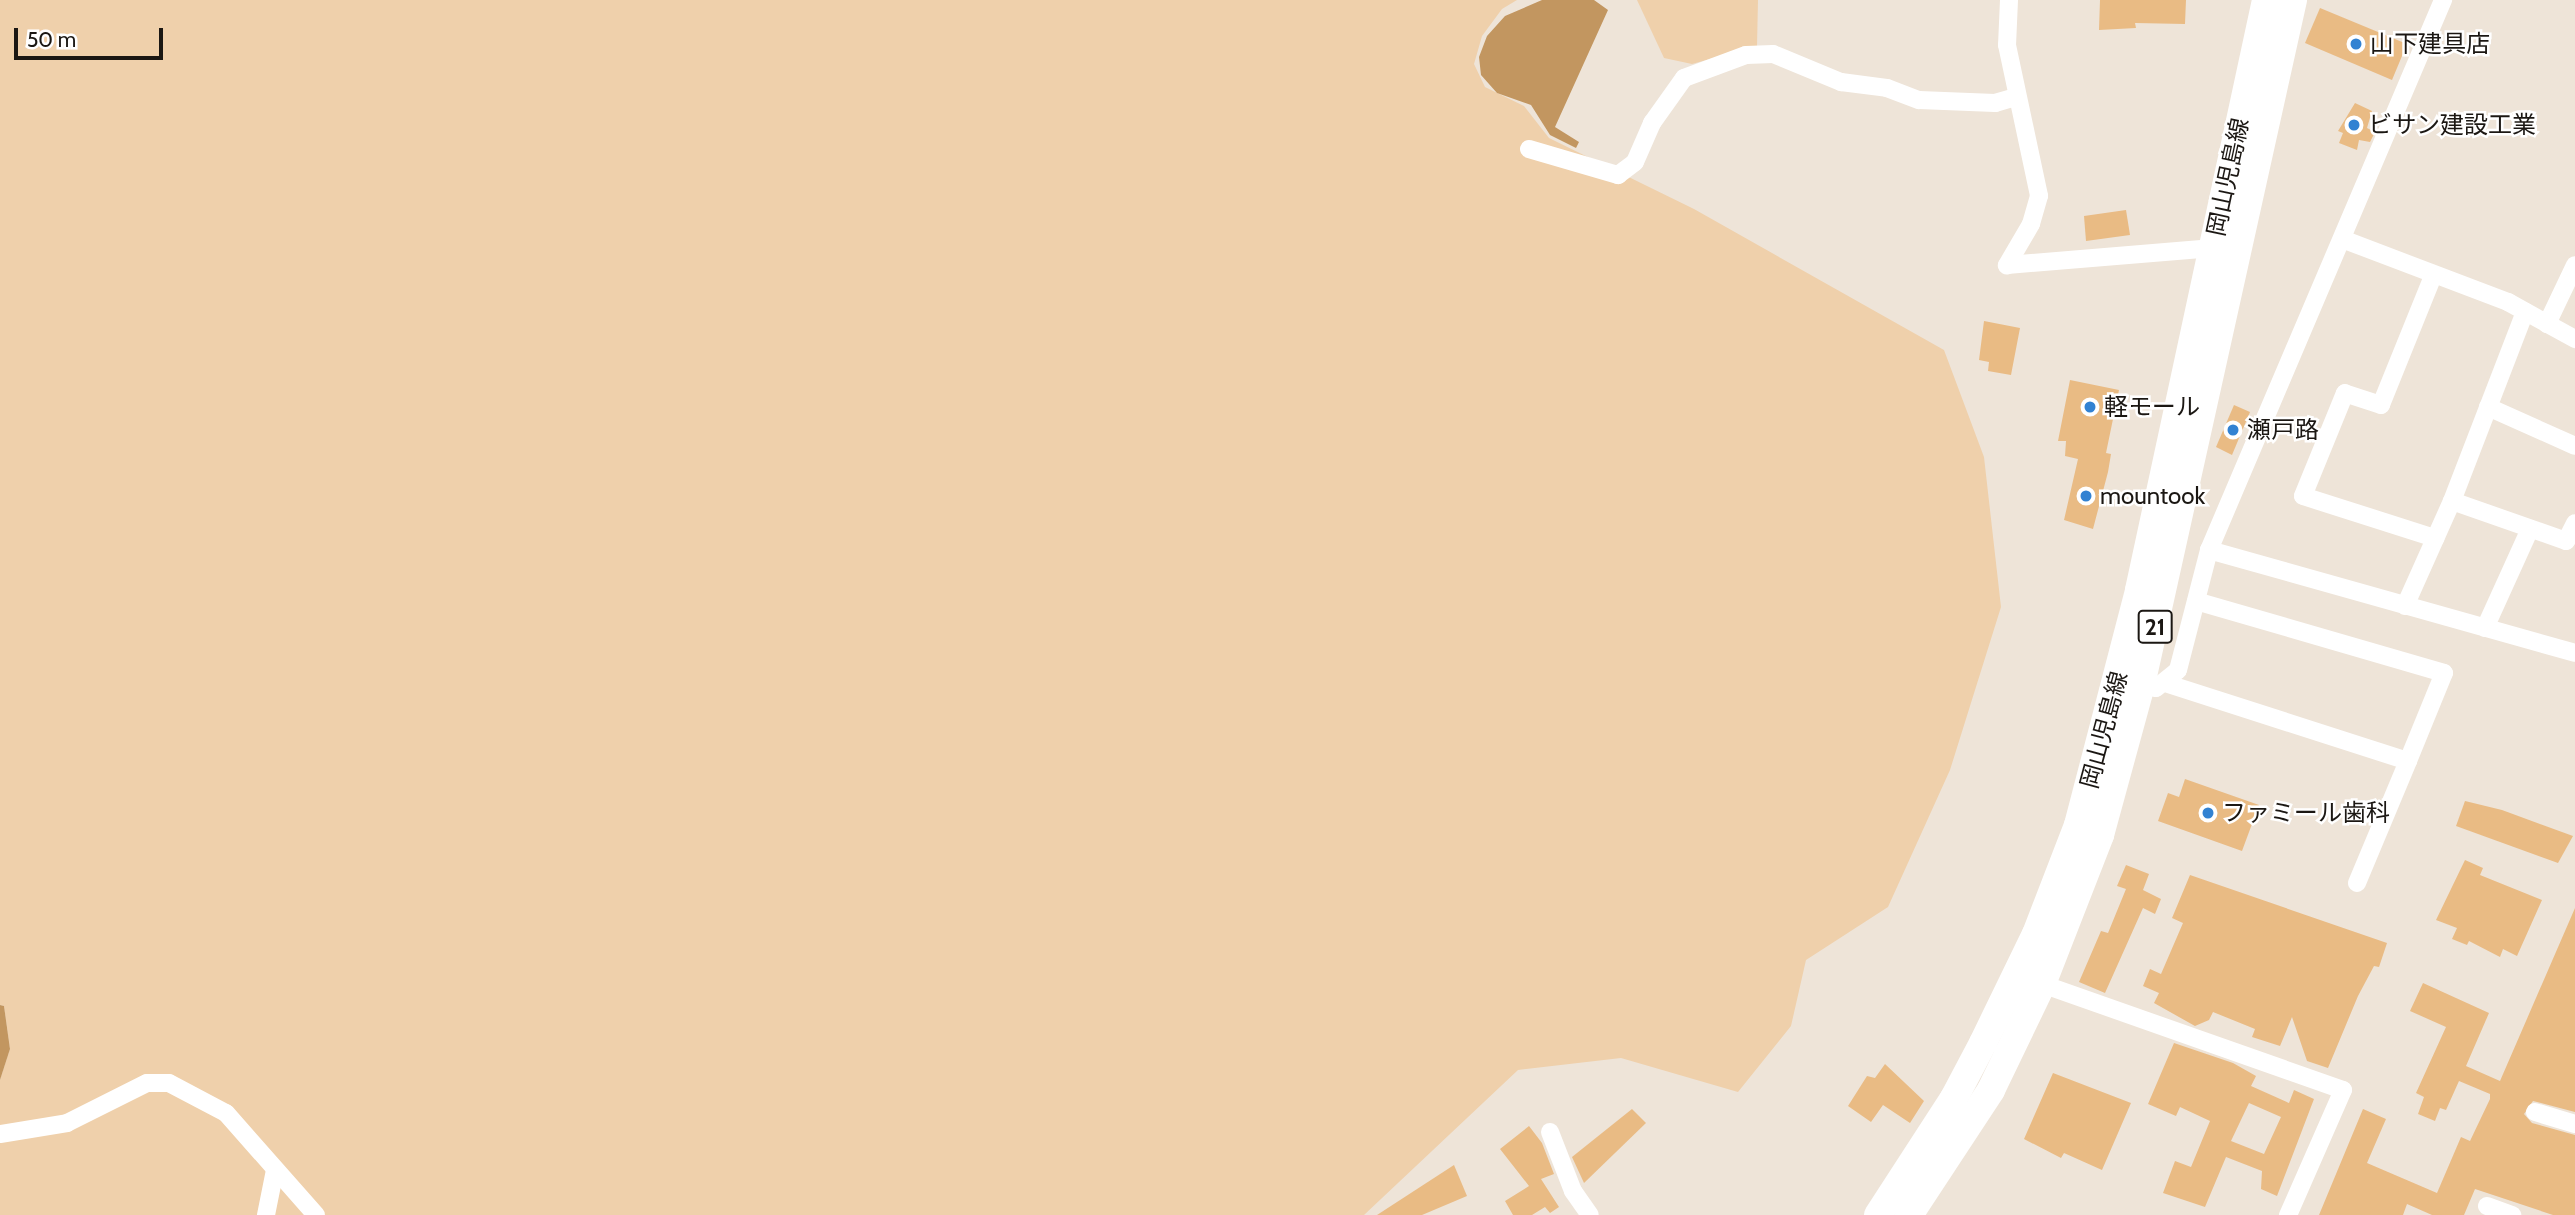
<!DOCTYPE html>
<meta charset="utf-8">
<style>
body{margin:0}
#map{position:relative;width:2575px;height:1215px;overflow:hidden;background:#eee4d8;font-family:Cabin,"Noto Sans JP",sans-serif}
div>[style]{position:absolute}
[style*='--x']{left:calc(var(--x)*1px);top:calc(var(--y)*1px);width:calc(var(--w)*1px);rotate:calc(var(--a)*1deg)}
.green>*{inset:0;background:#efd0ab}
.water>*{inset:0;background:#c29660}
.building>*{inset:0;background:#e9bb84}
.street>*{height:18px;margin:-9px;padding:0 9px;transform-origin:9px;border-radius:9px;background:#fff}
.primary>*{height:28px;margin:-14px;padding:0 14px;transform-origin:14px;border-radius:14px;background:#fff}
.dots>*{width:19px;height:19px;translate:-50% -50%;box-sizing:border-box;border:4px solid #fff;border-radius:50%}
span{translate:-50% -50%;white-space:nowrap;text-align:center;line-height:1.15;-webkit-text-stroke:5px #fff;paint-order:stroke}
.shield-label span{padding:2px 5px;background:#fff;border:2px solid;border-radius:5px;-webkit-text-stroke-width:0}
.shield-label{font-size:23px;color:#1b1713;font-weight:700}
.poi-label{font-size:24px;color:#1b1713}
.left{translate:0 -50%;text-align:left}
.street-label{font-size:24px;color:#1b1713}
.scale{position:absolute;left:14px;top:28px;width:149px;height:32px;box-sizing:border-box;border:4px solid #1b1713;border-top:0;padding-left:9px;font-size:21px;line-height:24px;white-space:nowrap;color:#1b1713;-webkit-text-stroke:5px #fff;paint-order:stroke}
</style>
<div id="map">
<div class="green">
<i style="clip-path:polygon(0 0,1517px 0,1502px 9px,1482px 36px,1474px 64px,1485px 87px,1524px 106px,1549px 138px,1694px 209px,1944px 350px,1984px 457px,2001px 607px,1950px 770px,1888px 907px,1806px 960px,1791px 1026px,1738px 1092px,1621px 1058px,1518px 1070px,1364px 1215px,0 1215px,0 1080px,10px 1049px,4px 1006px,0 1005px)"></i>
<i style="clip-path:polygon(1637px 0,1758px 0,1757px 46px,1692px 64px,1664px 58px)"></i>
</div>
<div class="water">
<i style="clip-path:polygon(1542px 0,1594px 0,1608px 10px,1555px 127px,1579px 142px,1576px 148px,1550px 135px,1531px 105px,1497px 93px,1481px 75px,1479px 57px,1487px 36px,1505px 16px)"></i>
<i style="clip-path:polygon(0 1005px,4px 1006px,10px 1049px,0 1080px)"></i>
</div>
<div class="building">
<i style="clip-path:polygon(2100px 0,2186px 0,2185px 24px,2135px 23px,2136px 28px,2099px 30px)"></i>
<i style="clip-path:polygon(2320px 8px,2407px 44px,2392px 80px,2305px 43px)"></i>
<i style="clip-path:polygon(2355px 103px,2372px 111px,2367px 128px,2375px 132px,2370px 142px,2359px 140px,2357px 150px,2339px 143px,2343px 133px,2338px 131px)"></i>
<i style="clip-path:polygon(2126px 210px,2130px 235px,2086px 241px,2084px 216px)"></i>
<i style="clip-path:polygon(1984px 321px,2020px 328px,2011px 375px,1988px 371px,1989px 362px,1979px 360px)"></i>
<i style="clip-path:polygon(2070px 380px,2119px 390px,2106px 453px,2111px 454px,2108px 472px,2093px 529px,2064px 520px,2078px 459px,2065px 456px,2066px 441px,2058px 441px)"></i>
<i style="clip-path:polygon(2234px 405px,2250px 412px,2232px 455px,2216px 447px)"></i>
<i style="clip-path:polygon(2185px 779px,2259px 805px,2242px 851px,2158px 821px,2168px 793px,2179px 797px)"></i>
<i style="clip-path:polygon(2465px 801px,2502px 810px,2573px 836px,2558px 863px,2456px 826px)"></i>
<i style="clip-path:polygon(2465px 860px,2483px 868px,2480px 875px,2542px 900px,2517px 956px,2503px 949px,2500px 957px,2469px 941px,2467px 945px,2452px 939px,2457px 928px,2436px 920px)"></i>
<i style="clip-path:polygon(2126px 865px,2149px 874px,2143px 890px,2161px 899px,2155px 914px,2143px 908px,2105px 993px,2079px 982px,2101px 931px,2108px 933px,2126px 889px,2117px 886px)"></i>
<i style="clip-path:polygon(2190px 875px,2387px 943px,2379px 967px,2374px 966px,2358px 996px,2328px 1068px,2307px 1061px,2292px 1017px,2280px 1046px,2252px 1037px,2255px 1029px,2213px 1012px,2209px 1020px,2195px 1026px,2154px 1003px,2159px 993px,2143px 986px,2150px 969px,2161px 974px,2183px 923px,2172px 918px)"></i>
<i style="clip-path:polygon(2575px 908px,2575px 1112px,2533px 1101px,2524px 1114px,2532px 1123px,2575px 1135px,2575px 1215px,2553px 1215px,2475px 1189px,2464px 1215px,2432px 1215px,2407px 1204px,2403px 1215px,2319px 1215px,2363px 1109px,2386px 1119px,2367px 1163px,2437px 1193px,2461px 1137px,2470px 1141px,2490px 1099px,2490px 1094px,2459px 1081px,2446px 1110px,2440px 1108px,2435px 1121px,2418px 1114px,2424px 1097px,2416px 1093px,2446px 1027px,2410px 1011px,2423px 983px,2489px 1013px,2466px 1066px,2500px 1081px)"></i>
<i style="clip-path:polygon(evenodd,2174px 1043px,2233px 1063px,2256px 1076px,2251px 1086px,2289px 1103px,2294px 1090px,2314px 1099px,2277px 1196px,2261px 1189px,2262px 1171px,2226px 1157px,2205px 1207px,2163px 1193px,2175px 1161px,2191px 1167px,2210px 1121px,2180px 1107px,2176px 1116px,2148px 1104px,2174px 1043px,2249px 1103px,2281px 1117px,2264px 1154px,2231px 1141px,2249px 1103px)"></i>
<i style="clip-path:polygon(1885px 1064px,1924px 1101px,1910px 1123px,1883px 1105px,1871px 1122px,1848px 1106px,1867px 1076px,1875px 1078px)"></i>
<i style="clip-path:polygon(2053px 1073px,2131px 1103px,2102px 1170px,2064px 1153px,2061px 1158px,2024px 1139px)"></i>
<i style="clip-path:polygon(1632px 1109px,1646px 1123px,1584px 1183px,1572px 1157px)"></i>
<i style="clip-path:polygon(1529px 1126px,1542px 1143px,1554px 1174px,1541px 1179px,1559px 1207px,1550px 1213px,1545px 1207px,1532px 1215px,1513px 1215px,1505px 1201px,1529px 1186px,1500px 1149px)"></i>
<i style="clip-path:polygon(1454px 1165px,1467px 1196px,1422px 1215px,1377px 1215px)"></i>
</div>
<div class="street">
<i style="--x:2009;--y:0;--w:45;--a:92.5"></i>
<i style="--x:2007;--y:45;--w:154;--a:78"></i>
<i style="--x:2039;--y:196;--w:29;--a:106"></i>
<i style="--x:2031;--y:224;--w:48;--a:120.3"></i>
<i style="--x:2007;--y:265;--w:207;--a:-4.7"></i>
<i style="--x:1529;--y:149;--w:93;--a:16.3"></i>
<i style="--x:1618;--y:175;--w:21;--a:-37"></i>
<i style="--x:1635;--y:162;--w:43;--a:-66.4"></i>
<i style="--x:1652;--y:123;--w:55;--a:-54.6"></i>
<i style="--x:1684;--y:78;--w:66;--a:-20.4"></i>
<i style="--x:1746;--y:55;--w:27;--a:-2"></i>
<i style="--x:1773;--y:54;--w:74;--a:22.4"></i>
<i style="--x:1841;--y:82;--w:46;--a:7.4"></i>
<i style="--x:1887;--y:88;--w:34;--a:21"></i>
<i style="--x:1919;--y:100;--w:76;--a:2.3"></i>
<i style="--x:1995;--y:103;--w:22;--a:-16"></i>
<i style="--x:2342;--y:239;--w:178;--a:20.8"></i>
<i style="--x:2508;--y:302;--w:77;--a:28.9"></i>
<i style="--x:2433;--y:276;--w:139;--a:112"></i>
<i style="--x:2381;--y:405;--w:38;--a:-162"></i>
<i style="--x:2345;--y:393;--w:111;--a:112.2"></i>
<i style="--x:2303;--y:496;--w:139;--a:17.7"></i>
<i style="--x:2547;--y:324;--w:65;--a:-64.6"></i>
<i style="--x:2488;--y:407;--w:95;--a:24.1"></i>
<i style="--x:2452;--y:501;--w:203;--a:-68.9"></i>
<i style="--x:2209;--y:550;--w:380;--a:15.7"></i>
<i style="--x:2405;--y:606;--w:115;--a:-65.9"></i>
<i style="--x:2452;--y:501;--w:121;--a:19.3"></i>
<i style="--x:2566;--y:541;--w:20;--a:-63"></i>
<i style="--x:2485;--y:628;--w:109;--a:-65.6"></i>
<i style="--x:2165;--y:683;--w:255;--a:17.8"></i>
<i style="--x:2408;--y:761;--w:95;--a:-67.8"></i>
<i style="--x:2444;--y:673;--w:258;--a:-163.8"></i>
<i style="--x:2141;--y:685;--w:15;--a:11"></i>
<i style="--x:2156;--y:688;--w:28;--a:-39"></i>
<i style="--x:2178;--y:670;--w:124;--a:-75.5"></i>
<i style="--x:2209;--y:550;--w:598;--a:-66.95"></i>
<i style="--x:2357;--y:883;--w:132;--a:-67.3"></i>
<i style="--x:2042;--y:984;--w:319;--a:19.4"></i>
<i style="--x:2343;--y:1090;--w:137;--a:113.7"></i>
<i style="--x:2535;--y:1112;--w:42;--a:16.7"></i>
<i style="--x:1550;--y:1132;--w:63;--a:68.7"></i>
<i style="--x:1573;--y:1191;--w:29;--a:55"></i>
<i style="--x:0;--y:1134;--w:68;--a:-9.3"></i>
<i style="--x:67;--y:1123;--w:89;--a:-26.6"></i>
<i style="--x:147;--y:1083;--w:22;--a:0"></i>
<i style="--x:169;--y:1083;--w:64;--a:27.8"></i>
<i style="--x:226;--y:1113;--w:136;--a:48.6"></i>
<i style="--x:2487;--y:1206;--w:27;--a:20"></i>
<i style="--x:266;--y:1215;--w:46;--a:-78.7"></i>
</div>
<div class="primary">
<i style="--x:1878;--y:1215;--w:140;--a:-57"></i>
<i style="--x:1954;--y:1098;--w:62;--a:-62.2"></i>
<i style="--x:1983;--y:1043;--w:121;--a:-64.1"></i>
<i style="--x:2036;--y:934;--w:117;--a:-68.9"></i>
<i style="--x:2078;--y:825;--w:243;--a:-75.4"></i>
<i style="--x:2139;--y:590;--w:604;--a:-77.85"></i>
<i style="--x:1909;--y:1215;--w:149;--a:-56.7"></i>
<i style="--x:1991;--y:1090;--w:118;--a:-64.3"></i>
<i style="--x:2042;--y:984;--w:160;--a:-68.7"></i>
<i style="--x:2100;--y:835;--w:156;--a:-74.7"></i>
<i style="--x:2141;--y:685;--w:702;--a:-77.49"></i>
</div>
<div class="dots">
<i style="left:2356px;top:44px;background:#3282d2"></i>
<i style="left:2354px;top:125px;background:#3282d2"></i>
<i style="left:2090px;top:407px;background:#3282d2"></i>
<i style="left:2233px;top:430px;background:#3282d2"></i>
<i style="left:2086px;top:496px;background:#3282d2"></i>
<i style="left:2208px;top:813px;background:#3282d2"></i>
</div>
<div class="shield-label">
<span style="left:2155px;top:627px">21</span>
</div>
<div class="poi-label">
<span class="left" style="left:2370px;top:44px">山下建具店</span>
<span class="left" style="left:2368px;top:125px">ビサン建設工業</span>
<span class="left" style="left:2104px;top:407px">軽モール</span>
<span class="left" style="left:2247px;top:430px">瀬戸路</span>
<span class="left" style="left:2100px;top:496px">mountook</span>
<span class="left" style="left:2222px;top:813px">ファミール歯科</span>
</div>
<div class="street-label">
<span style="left:2228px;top:177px;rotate:-78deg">岡山児島線</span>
<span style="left:2104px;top:730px;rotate:-75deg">岡山児島線</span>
</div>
<div class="scale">50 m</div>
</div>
